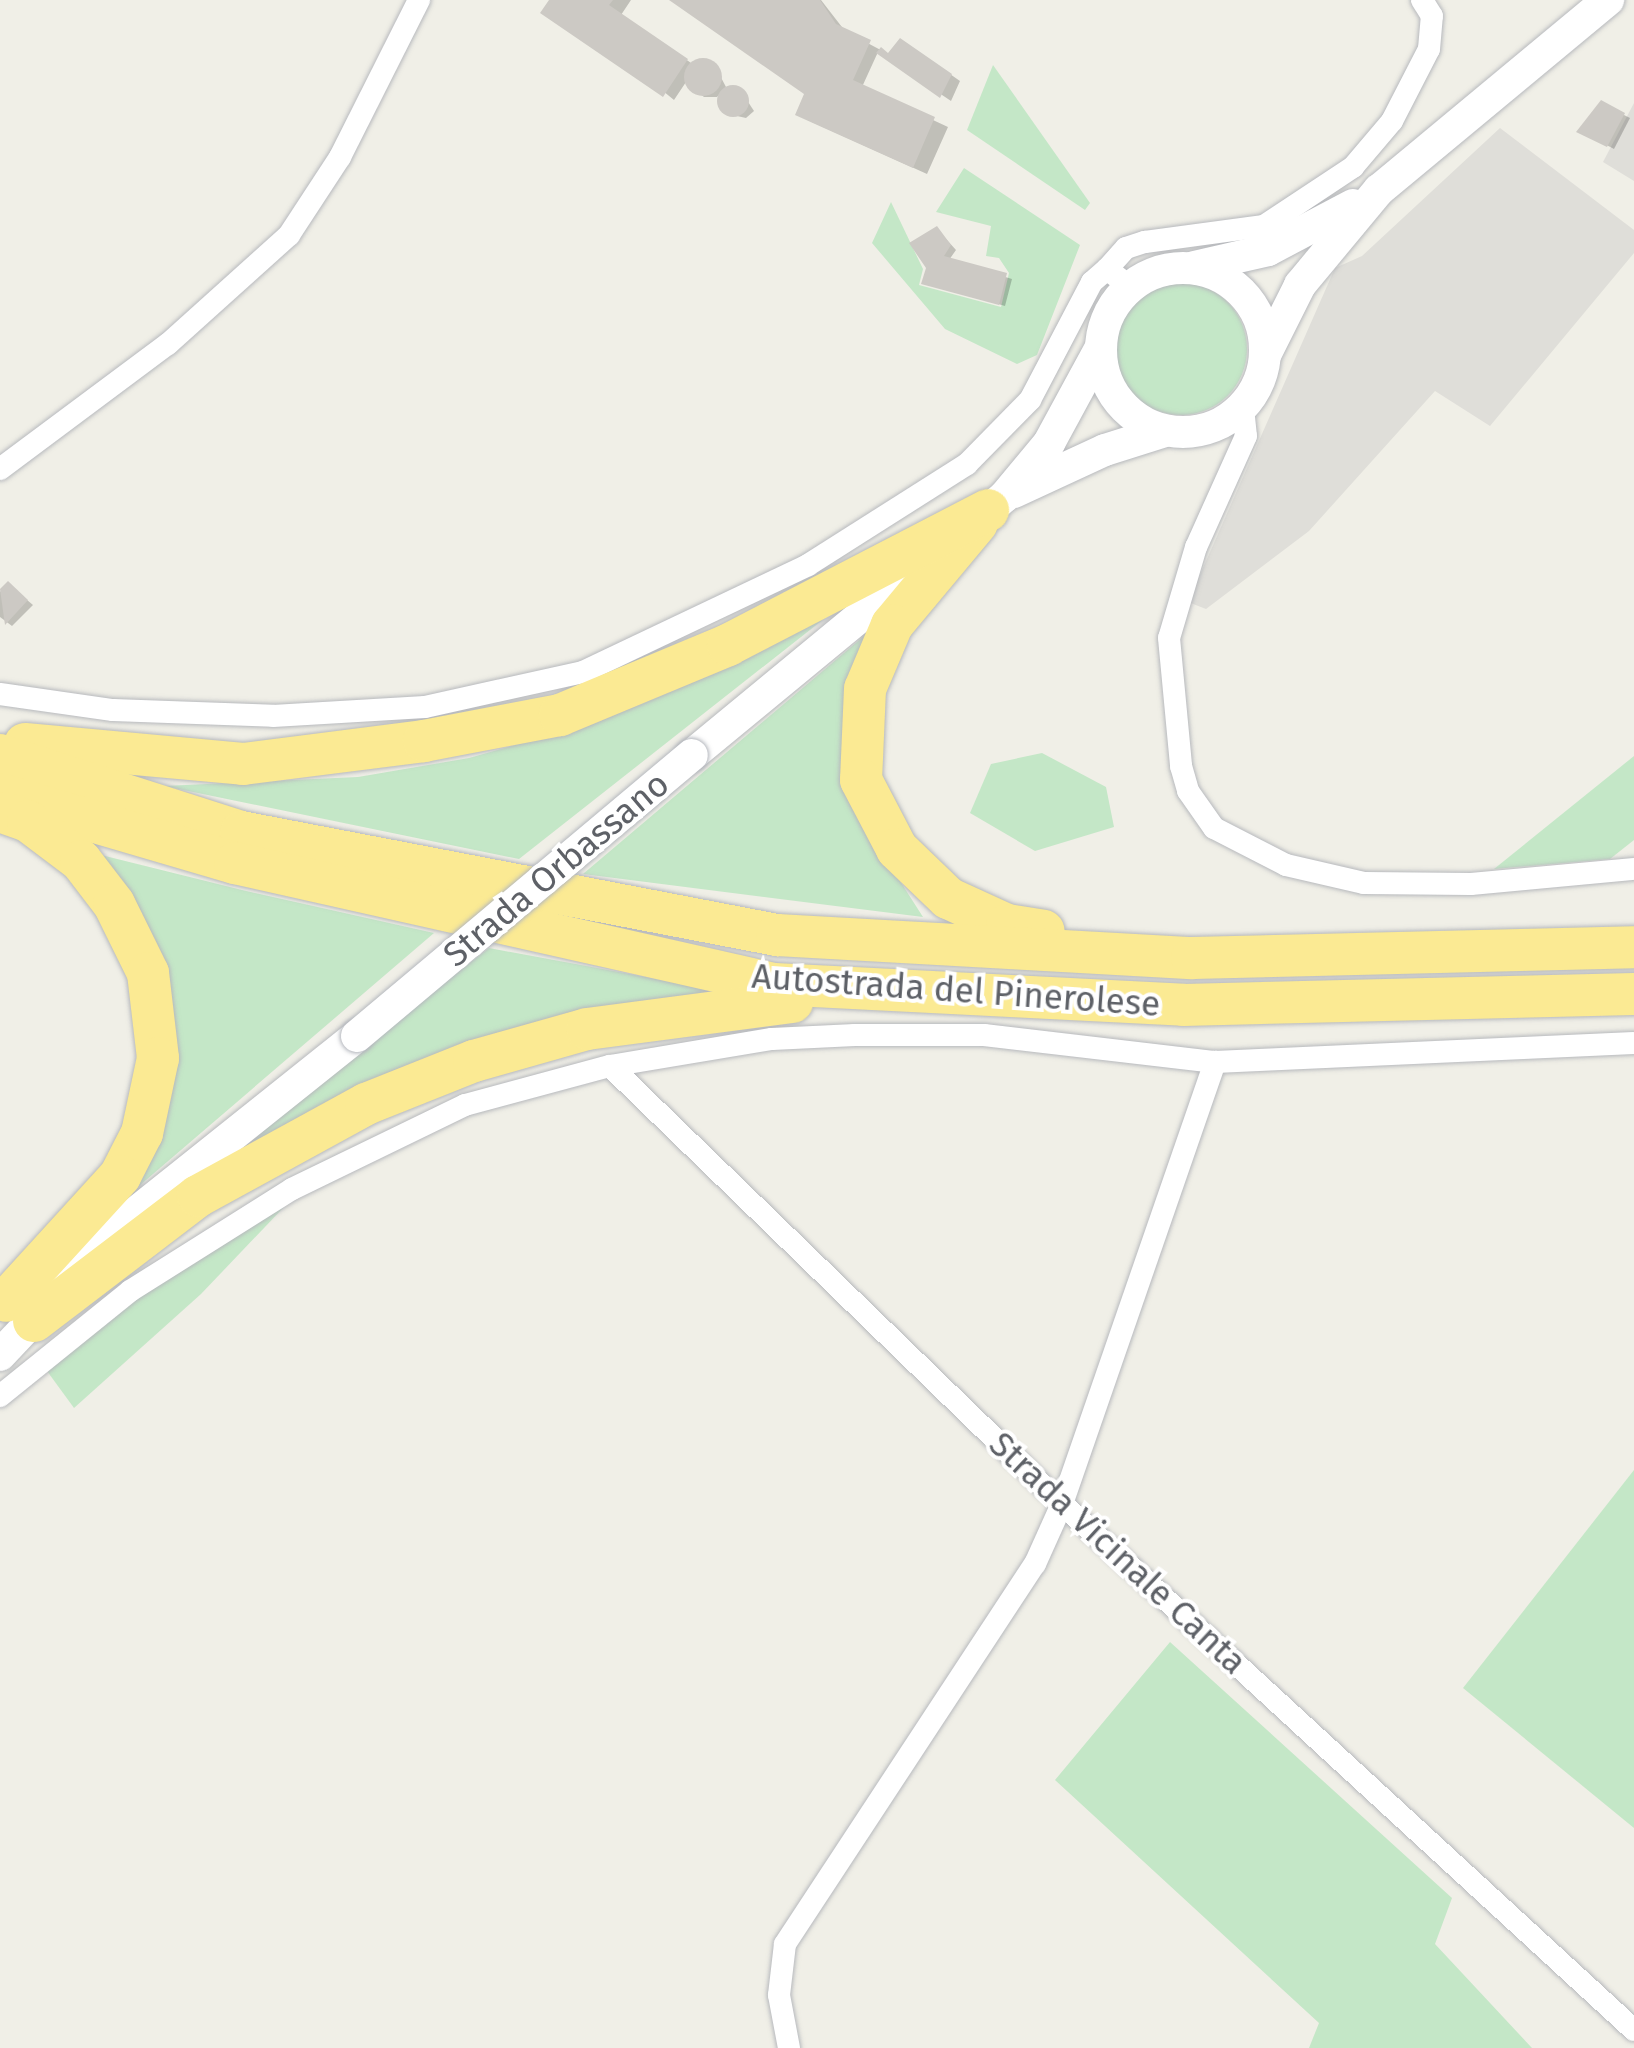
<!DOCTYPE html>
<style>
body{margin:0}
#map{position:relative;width:1634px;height:2048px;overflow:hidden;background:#f0efe7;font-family:"Fira Sans",sans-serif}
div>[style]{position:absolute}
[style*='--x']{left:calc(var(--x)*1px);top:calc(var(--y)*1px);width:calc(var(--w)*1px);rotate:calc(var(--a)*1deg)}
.industrial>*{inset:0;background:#dfded9}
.green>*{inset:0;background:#c4e7c7}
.round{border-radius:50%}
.shadow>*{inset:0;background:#0003}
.building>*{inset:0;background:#ccc9c4}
.roads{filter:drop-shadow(0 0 2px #b7b9bd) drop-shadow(0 0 2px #b7b9bd)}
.minor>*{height:22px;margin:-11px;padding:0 11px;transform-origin:11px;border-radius:11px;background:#fff}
.secondary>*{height:32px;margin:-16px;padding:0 16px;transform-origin:16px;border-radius:16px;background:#fff}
.secondary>.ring{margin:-16px;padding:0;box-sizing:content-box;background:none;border:32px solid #fff;border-radius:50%}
.motorway>*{height:42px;margin:-21px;padding:0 21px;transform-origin:21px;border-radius:21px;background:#fbea93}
.bridges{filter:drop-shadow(0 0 2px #b5b8be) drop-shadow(0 0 2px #b5b8be)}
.secondary-bridge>*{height:32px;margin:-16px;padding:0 16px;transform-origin:16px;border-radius:16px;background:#fff}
span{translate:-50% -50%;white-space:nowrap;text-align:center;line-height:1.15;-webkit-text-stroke:8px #fff;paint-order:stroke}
.street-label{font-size:35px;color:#5e6167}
</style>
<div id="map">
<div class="industrial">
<i style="clip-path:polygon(1634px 103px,1634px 181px,1603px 162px)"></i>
<i style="clip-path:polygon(1500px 128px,1634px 230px,1634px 253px,1490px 426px,1435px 391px,1309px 531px,1206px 609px,1188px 602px,1335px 268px,1362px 256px)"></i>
</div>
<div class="green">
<i style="clip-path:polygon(993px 65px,1090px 203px,1085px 210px,967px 130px)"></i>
<i style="clip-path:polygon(964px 168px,1080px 245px,1037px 355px,1017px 364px,945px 329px,872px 243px,891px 202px,923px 269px,919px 285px,1001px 307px,1009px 273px,999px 258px,986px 256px,991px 226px,936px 212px)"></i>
<i class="round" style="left:1115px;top:283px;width:132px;height:132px"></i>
<i style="clip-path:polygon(834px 611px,519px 859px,164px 786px,358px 777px,469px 758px,598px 722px)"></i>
<i style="clip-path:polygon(877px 625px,850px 803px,923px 917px,583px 874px)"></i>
<i style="clip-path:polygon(1042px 753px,1106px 787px,1114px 827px,1035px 851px,970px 813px,991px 764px)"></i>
<i style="clip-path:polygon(1634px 756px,1634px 840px,1610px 859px,1494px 869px)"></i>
<i style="clip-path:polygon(89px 852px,242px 890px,434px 933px,118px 1204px,169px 1055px)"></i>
<i style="clip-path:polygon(489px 948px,716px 990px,218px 1166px,342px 1063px)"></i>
<i style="clip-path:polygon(284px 1207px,201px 1294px,74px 1408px,47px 1371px,142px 1291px)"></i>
<i style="clip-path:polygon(1634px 1470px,1634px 1828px,1463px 1688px)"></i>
<i style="clip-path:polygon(1170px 1642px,1452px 1898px,1435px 1944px,1532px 2048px,1309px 2048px,1319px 2023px,1055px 1780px)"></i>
</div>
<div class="shadow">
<i style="clip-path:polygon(552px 0,631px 0,621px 15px,694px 65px,715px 66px,726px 87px,717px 97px,704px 97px,686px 82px,674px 100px)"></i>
<i style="clip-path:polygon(674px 0,821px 0,845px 31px,890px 55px,911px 47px,960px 81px,951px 101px,878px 52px,862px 87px,948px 127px,927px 174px,812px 122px,808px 93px)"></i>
<i style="clip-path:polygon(739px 88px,754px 111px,746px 118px,728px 114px,722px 96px)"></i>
<i style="clip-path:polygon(1602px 104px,1630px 118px,1614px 149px,1580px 131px)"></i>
<i style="clip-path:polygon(937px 229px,956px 250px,949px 260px,1012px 279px,1005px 306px,924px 283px)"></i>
<i style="clip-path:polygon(8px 584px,33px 605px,12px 626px,0 617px,0 592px)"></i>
</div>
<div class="building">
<i style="clip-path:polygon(549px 0,613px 0,609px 5px,688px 59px,663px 97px,540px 13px)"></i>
<i style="clip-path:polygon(669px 0,820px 0,836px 24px,871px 40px,853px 80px,935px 117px,913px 168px,795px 115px,804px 94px)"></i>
<i style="clip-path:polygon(900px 38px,952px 74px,940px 98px,876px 53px,881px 47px,888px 53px)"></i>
<i class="round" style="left:684px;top:58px;width:38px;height:38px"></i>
<i class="round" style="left:717px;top:85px;width:32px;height:32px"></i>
<i style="clip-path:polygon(1601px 100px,1625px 113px,1607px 147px,1576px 132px)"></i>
<i style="clip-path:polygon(937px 226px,951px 245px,944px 256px,1007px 273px,999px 305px,921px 284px,926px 268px,909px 243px)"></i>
<i style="clip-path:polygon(8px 581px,28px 600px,5px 625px,0 589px)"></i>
</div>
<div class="roads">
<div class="minor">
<i style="--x:1107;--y:269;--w:28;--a:-48"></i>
<i style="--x:1126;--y:248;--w:20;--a:-18"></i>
<i style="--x:1145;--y:242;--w:120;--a:-7.7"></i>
<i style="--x:1264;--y:226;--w:107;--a:-33.5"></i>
<i style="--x:1353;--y:167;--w:60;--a:-49.7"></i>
<i style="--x:1392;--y:121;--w:81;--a:-62.8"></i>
<i style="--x:1429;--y:49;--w:33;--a:-85"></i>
<i style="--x:1432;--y:16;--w:19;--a:-122"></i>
<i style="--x:1243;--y:408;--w:28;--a:84"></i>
<i style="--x:1246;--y:436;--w:122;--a:114.2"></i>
<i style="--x:1196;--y:547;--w:95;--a:106.5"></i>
<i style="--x:1169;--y:638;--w:129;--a:84.6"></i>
<i style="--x:1181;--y:766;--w:26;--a:74"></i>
<i style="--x:1188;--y:791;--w:45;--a:54.9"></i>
<i style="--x:1214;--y:828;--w:81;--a:27.2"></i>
<i style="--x:1286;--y:865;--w:80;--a:13"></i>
<i style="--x:1364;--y:883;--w:107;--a:0.5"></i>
<i style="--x:1471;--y:884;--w:164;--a:-5.3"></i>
<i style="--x:0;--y:469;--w:209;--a:-36.7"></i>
<i style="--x:168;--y:344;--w:163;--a:-42"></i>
<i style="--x:289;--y:235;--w:93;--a:-56.8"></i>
<i style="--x:340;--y:157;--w:176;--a:-63.3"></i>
<i style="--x:0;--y:694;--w:114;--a:8.1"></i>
<i style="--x:113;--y:710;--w:160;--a:2.1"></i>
<i style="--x:273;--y:716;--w:152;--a:-3.4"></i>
<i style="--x:425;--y:707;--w:162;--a:-12.5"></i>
<i style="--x:583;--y:672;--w:249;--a:-25.4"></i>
<i style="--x:808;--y:565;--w:188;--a:-32.4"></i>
<i style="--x:967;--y:464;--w:90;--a:-45.5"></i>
<i style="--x:1030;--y:400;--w:133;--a:-62.3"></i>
<i style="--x:1092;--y:282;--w:20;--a:-41"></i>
<i style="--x:1107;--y:269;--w:28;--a:38"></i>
<i style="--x:610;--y:1066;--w:629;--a:44.1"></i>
<i style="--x:1062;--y:1504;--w:777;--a:42.6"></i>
<i style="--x:0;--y:1396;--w:167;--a:-38.9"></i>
<i style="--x:130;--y:1291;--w:191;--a:-32.2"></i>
<i style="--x:292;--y:1189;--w:192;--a:-25.9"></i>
<i style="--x:465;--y:1105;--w:150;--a:-15.1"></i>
<i style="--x:610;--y:1066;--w:164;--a:-9.5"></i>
<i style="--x:772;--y:1039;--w:83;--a:-2.8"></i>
<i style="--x:855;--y:1035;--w:129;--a:0"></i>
<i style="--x:984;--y:1035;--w:233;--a:6.7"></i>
<i style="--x:1215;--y:1062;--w:419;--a:-2.6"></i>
<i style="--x:789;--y:2048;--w:54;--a:-100.7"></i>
<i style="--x:779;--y:1995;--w:51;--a:-83.3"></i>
<i style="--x:785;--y:1944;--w:455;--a:-56.7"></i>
<i style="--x:1035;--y:1564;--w:66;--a:-65.8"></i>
<i style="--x:1062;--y:1504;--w:468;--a:-70.9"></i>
</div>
<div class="secondary">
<i style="--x:1194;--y:267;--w:76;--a:-12.9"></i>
<i style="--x:1268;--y:250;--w:96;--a:-27.9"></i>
<i class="ring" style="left:1101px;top:268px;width:132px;height:132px"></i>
<i style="--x:1266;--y:353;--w:76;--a:-63.4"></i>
<i style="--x:1300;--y:285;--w:124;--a:-50.3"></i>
<i style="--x:1379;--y:190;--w:298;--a:-39.7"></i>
<i style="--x:1014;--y:492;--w:100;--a:-24.8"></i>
<i style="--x:1105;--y:450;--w:63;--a:-17.6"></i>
<i style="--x:970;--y:526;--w:46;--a:-40.6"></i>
<i style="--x:1005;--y:496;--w:69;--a:-50.3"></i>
<i style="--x:1049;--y:443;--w:107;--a:-61.5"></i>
<i style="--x:692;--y:755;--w:311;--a:-39.5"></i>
<i style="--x:39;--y:1280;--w:77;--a:-32.9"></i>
<i style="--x:104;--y:1238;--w:324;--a:-38.6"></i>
<i style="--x:0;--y:1355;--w:71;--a:-46.7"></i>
</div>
<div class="motorway">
<i style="--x:977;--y:523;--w:133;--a:129.8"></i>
<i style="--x:892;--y:625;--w:69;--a:112.9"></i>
<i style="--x:865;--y:689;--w:91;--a:92.5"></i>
<i style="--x:861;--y:780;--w:78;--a:62.4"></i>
<i style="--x:897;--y:849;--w:71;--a:43.9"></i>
<i style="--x:948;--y:898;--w:65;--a:24.6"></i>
<i style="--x:1007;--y:925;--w:37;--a:9"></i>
<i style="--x:25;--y:744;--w:219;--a:5.2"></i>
<i style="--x:243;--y:764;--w:182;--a:-7.2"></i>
<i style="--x:424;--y:741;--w:138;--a:-10.8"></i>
<i style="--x:560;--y:715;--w:182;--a:-22.6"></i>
<i style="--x:728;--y:645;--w:293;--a:-27.4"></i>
<i style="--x:0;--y:755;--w:253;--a:17.7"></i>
<i style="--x:241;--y:832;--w:546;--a:10.88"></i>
<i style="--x:777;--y:935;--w:416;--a:3.2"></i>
<i style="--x:1192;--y:958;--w:442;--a:-1.4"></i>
<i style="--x:0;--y:794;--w:245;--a:16.4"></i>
<i style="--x:235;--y:863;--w:552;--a:12.65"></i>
<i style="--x:774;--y:984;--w:410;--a:2.9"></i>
<i style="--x:1183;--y:1005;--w:451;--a:-1.4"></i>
<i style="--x:5;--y:813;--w:24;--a:19"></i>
<i style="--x:28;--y:821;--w:66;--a:37"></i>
<i style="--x:81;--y:861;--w:54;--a:52.5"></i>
<i style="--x:114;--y:904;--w:77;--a:63.8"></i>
<i style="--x:148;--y:973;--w:86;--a:83.3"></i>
<i style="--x:158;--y:1058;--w:77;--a:102"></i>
<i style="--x:142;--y:1133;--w:48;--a:117.1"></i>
<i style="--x:120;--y:1176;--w:169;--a:132.4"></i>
<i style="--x:34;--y:1321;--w:206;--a:-37.3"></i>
<i style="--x:198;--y:1196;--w:192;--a:-28.7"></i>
<i style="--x:366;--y:1104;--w:116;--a:-21.7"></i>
<i style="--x:474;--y:1061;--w:117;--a:-15.8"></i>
<i style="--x:587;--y:1029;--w:207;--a:-7.5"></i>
</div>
</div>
<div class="bridges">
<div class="secondary-bridge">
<i style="--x:357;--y:1036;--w:437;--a:-40"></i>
</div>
</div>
<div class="street-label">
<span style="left:556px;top:869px;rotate:-40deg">Strada Orbassano</span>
<span style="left:956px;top:990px;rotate:4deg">Autostrada del Pinerolese</span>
<span style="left:1118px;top:1553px;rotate:43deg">Strada Vicinale Canta</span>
</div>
</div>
